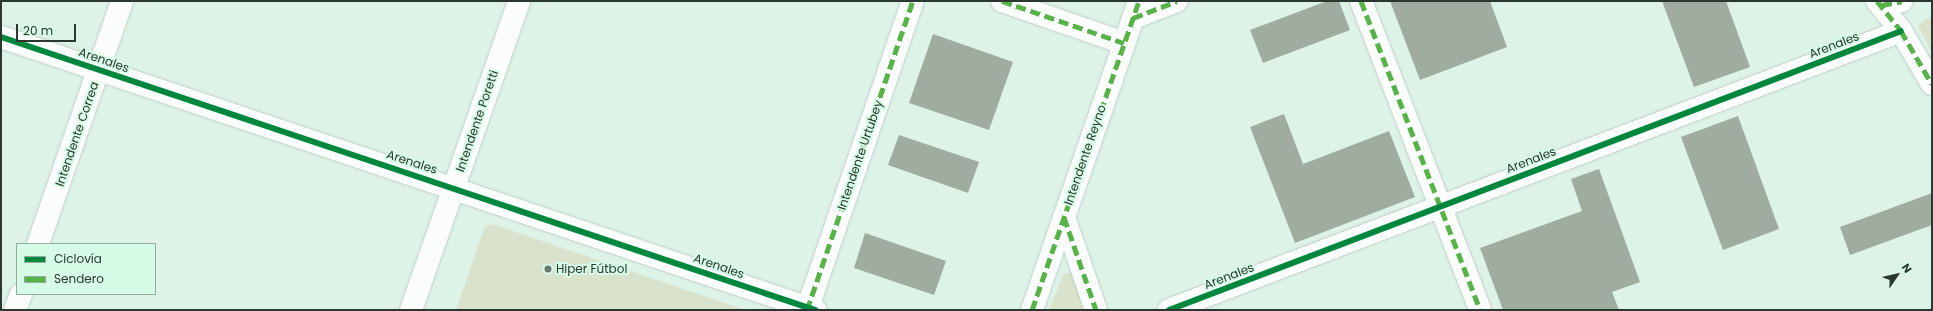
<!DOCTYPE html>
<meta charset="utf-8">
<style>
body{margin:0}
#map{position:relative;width:1933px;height:311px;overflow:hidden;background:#def3e8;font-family:Poppins,sans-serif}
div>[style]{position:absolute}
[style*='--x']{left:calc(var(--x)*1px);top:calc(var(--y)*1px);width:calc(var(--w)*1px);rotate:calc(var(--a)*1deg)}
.green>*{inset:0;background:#d9e2cb}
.building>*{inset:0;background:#9fada0}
.roads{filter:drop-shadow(0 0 1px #becfc6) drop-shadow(0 0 1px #becfc6)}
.street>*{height:22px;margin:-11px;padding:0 11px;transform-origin:11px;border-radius:11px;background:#fafdfc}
.quiet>*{height:5px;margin-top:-2.5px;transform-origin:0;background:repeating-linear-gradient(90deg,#56b346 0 10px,transparent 0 15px)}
.cycleway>*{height:6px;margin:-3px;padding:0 3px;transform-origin:3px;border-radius:3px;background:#00873e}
.dots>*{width:11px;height:11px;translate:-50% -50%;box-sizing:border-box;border:2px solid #d6fbe7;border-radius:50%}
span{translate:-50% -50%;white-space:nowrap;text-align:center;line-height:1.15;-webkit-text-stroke:4px #d6fbe7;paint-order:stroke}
.street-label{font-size:12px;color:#2a3831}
.poi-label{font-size:12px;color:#2a3831}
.left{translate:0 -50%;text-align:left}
.frame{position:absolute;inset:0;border:2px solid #2a3831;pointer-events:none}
.legend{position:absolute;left:16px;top:243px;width:140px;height:52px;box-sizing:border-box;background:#d6fbe7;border:1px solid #91ad9e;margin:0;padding:5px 7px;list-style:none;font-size:12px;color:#2a3831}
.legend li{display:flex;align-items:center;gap:8px;height:20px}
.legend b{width:20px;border:1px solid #91ad9e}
.north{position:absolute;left:1877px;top:255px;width:40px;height:40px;-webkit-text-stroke:3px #d6fbe7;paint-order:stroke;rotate:56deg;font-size:11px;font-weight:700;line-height:16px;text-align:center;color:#2a3831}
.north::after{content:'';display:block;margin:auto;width:14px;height:18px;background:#2a3831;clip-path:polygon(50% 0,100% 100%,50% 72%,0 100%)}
.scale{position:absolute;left:16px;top:24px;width:60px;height:18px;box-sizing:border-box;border:2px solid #2a3831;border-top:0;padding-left:5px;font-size:12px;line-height:14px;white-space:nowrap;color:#2a3831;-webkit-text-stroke:3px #d6fbe7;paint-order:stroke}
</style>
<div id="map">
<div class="green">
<i style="clip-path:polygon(1932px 16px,1932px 53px,1918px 25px)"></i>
<i style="clip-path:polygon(492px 224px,745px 310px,456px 310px,484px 228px)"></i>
<i style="clip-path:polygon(1066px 273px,1072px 273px,1087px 310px,1049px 310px,1063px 275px)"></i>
</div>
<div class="building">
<i style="clip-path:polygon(1327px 1px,1339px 1px,1350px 30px,1263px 63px,1250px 30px)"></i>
<i style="clip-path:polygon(1390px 1px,1490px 1px,1507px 47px,1420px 80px)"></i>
<i style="clip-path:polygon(1662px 1px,1726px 1px,1750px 67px,1694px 87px)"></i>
<i style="clip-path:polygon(933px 34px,1013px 62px,989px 130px,909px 103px)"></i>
<i style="clip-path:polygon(1284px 114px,1303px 164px,1389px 131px,1415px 197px,1295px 243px,1250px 127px)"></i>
<i style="clip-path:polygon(1738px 116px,1779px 229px,1723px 250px,1681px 137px)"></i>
<i style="clip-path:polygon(899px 135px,979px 162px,968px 193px,888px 165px)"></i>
<i style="clip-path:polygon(1599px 169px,1640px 282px,1612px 292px,1619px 310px,1503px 310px,1480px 248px,1582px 211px,1571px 179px)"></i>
<i style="clip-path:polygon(1932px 193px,1932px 225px,1850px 255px,1840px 227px)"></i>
<i style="clip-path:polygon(865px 233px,946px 261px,934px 295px,854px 268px)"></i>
</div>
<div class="roads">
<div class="street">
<i style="--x:1002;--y:1;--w:129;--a:19"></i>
<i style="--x:1361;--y:1;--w:331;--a:68.9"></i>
<i style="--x:1877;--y:1;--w:38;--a:51"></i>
<i style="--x:1901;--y:31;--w:61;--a:59.7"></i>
<i style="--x:1882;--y:5;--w:20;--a:-11"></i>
<i style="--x:1133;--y:18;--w:47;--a:-21.1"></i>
<i style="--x:1;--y:37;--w:859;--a:18.54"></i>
<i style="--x:1064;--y:217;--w:98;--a:71"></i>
<i style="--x:38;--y:244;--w:257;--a:-70.9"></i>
<i style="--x:15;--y:310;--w:17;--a:-69"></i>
<i style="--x:411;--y:310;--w:327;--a:-70.7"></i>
<i style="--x:807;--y:310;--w:327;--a:-71.1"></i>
<i style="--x:1032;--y:310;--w:327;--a:-70.9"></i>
<i style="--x:1169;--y:310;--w:783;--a:-20.86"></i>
</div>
</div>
<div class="quiet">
<i style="--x:1002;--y:1;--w:129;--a:19"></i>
<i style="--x:1361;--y:1;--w:331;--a:68.9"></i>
<i style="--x:1877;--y:1;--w:38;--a:51"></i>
<i style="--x:1901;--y:31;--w:61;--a:59.7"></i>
<i style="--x:1882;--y:5;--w:20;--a:-11"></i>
<i style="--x:1133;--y:18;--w:47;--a:-21.1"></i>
<i style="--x:1064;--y:217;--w:98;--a:71"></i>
<i style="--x:807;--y:310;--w:327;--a:-71.1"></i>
<i style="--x:1032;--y:310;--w:327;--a:-70.9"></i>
</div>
<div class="cycleway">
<i style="--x:1;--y:37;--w:859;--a:18.54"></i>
<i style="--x:1169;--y:310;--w:783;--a:-20.86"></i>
</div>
<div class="dots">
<i style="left:548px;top:269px;background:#697971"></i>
</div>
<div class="street-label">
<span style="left:1834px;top:45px;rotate:-21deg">Arenales</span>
<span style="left:104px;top:60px;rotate:19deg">Arenales</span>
<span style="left:477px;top:121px;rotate:-71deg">Intendente Poretti</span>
<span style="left:77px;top:134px;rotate:-71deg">Intendente Correa</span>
<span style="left:860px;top:155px;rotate:-71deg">Intendente Urtubey</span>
<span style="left:1085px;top:155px;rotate:-71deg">Intendente Reyno</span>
<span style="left:1531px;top:160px;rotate:-21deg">Arenales</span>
<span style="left:412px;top:162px;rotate:18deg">Arenales</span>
<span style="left:719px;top:266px;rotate:19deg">Arenales</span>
<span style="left:1229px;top:276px;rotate:-21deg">Arenales</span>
</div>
<div class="poi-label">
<span class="left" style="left:556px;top:269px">Hiper Fútbol</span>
</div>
<div class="frame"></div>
<ul class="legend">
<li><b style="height:5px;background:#00873e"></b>Ciclovía</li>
<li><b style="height:5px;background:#56b346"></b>Sendero</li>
</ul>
<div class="north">N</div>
<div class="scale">20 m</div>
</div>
